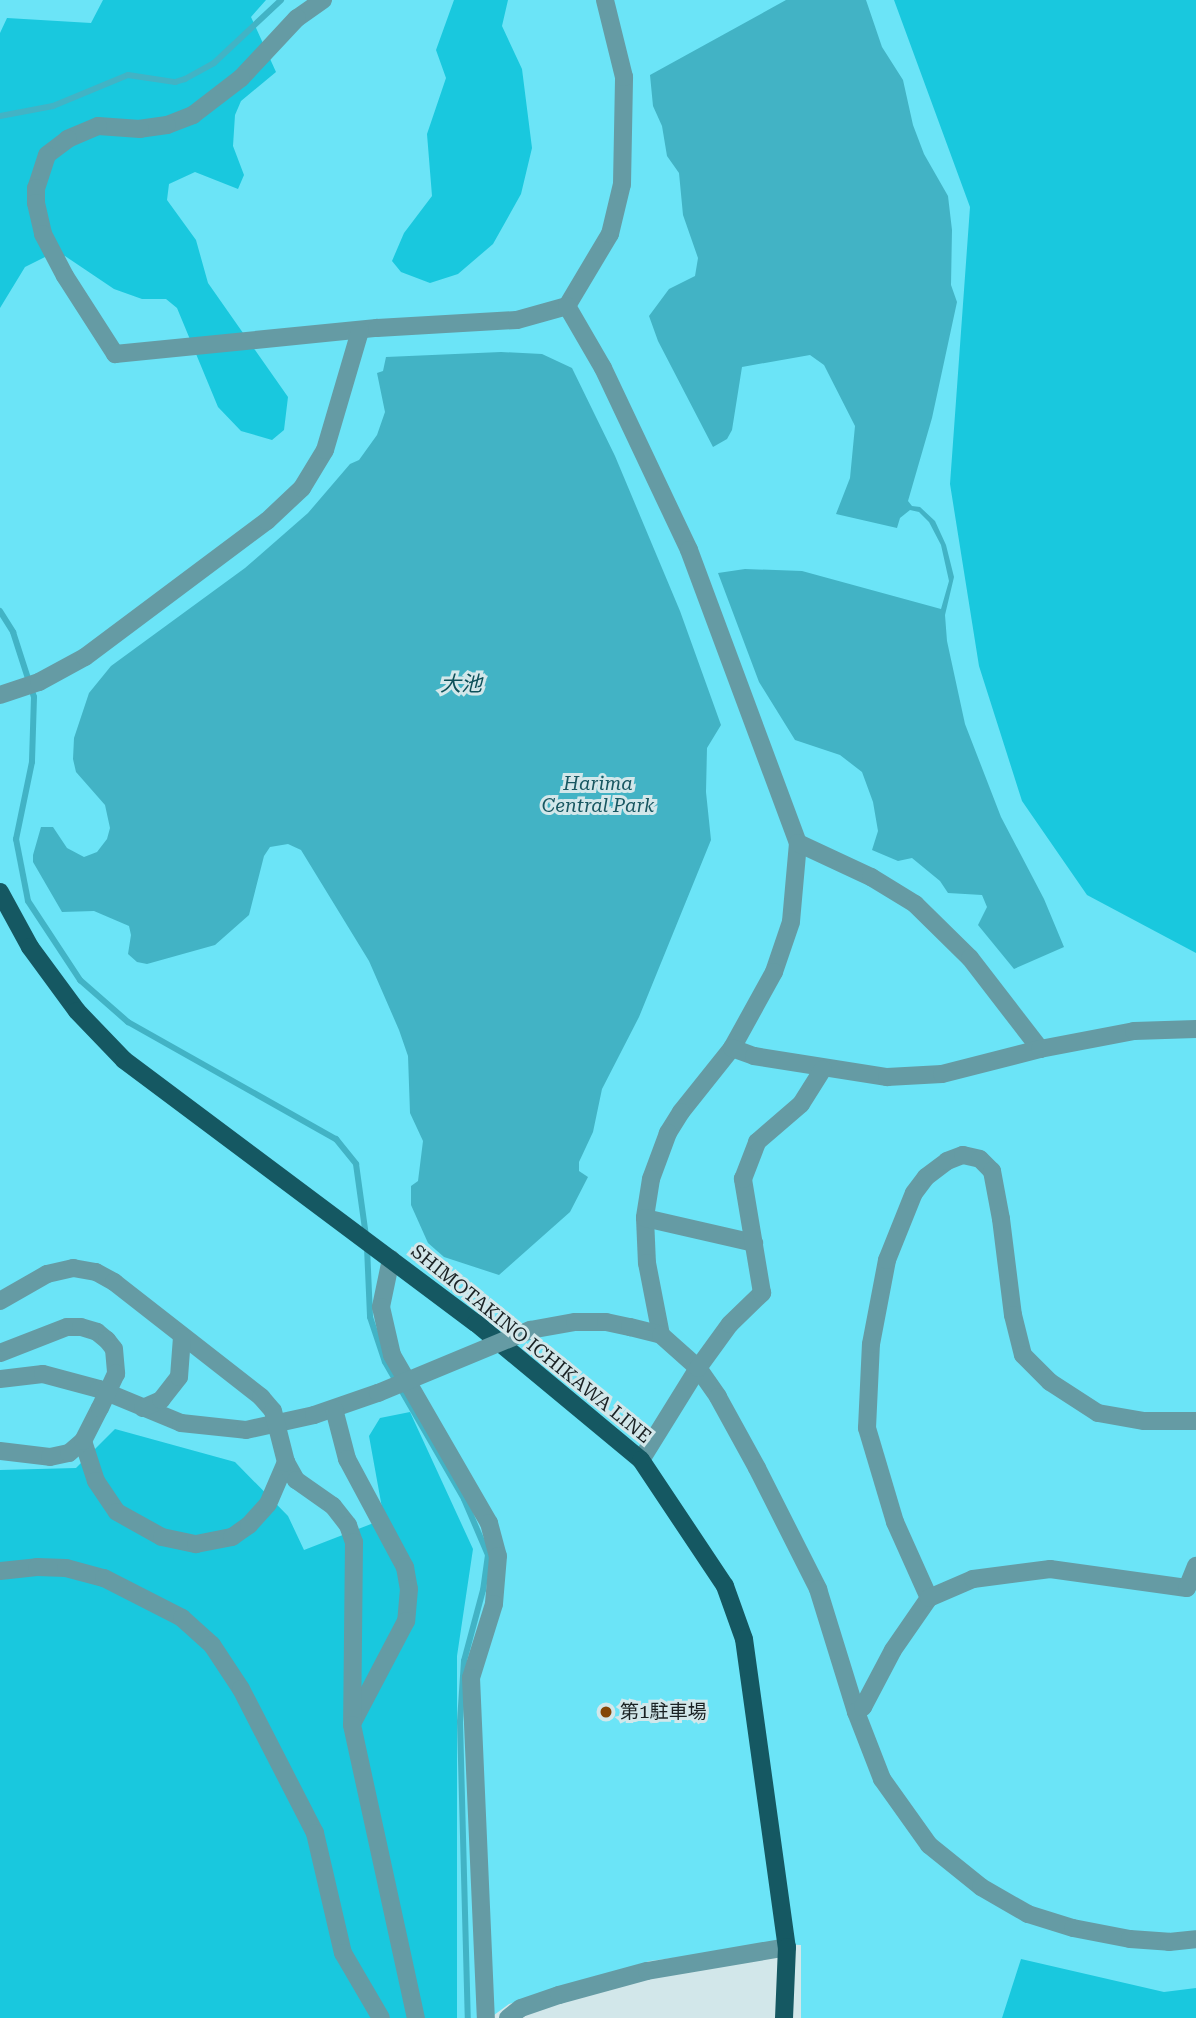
<!DOCTYPE html>
<meta charset="utf-8">
<style>
body{margin:0}
#map{position:relative;width:1196px;height:2018px;overflow:hidden;background:#d2e7ea;font-family:"Roboto Serif","Noto Sans JP",serif}
div>[style]{position:absolute}
[style*='--x']{left:calc(var(--x)*1px);top:calc(var(--y)*1px);width:calc(var(--w)*1px);rotate:calc(var(--a)*1deg)}
.green>*{inset:0;background:#6be4f7}
.forest>*{inset:0;background:#19c8de}
.water>*{inset:0;background:#42b3c5}
.stream>*{height:6px;margin:-3px;padding:0 3px;transform-origin:3px;border-radius:3px;background:#42b3c5}
.minor>*{height:18px;margin:-9px;padding:0 9px;transform-origin:9px;border-radius:9px;background:#659ba4}
.major>*{height:18px;margin:-9px;padding:0 9px;transform-origin:9px;border-radius:9px;background:#155862}
.minor-bridge>*{height:18px;margin:-9px;padding:0 9px;transform-origin:9px;border-radius:9px;background:#659ba4}
.dots>*{width:19px;height:19px;translate:-50% -50%;box-sizing:border-box;border:4px solid #d2e7ea;border-radius:50%}
span{translate:-50% -50%;white-space:nowrap;text-align:center;line-height:1.15;-webkit-text-stroke:6px #d2e7ea;paint-order:stroke}
.park-label{font-size:19px;color:#185761;font-style:italic}
.street-label{font-size:19px;color:#1a2123}
.poi-label{font-size:19px;color:#1a2123}
.left{translate:0 -50%;text-align:left}
.water-label{font-size:21px;color:#0d5059;font-style:italic}
</style>
<div id="map">
<div class="green">
<i style="clip-path:polygon(0 0,1196px 0,1196px 2018px,801px 2018px,801px 1945px,779px 1944px,650px 1961px,509px 2004px,490px 2018px,346px 2018px,0 1592px)"></i>
</div>
<div class="forest">
<i style="clip-path:polygon(103px 0,266px 0,251px 17px,276px 72px,241px 101px,235px 115px,233px 146px,244px 175px,238px 189px,195px 172px,169px 184px,167px 200px,196px 240px,208px 283px,288px 397px,284px 430px,272px 440px,241px 431px,218px 407px,177px 308px,166px 299px,142px 299px,114px 289px,65px 256px,51px 254px,25px 267px,0 308px,0 33px,7px 18px,91px 23px)"></i>
<i style="clip-path:polygon(454px 0,508px 0,502px 26px,522px 69px,532px 148px,521px 194px,493px 244px,458px 274px,430px 283px,401px 272px,392px 261px,404px 233px,432px 196px,427px 134px,446px 78px,436px 50px)"></i>
<i style="clip-path:polygon(894px 0,1196px 0,1196px 953px,1087px 895px,1022px 801px,979px 666px,950px 484px,970px 207px)"></i>
<i style="clip-path:polygon(410px 1412px,473px 1549px,457px 1656px,457px 2018px,0 2018px,0 1470px,76px 1468px,115px 1429px,235px 1462px,288px 1516px,304px 1550px,384px 1519px,369px 1436px,380px 1418px)"></i>
<i style="clip-path:polygon(1021px 1959px,1164px 1992px,1196px 1988px,1196px 2018px,1002px 2018px)"></i>
</div>
<div class="water">
<i style="clip-path:polygon(786px 0,866px 0,882px 47px,903px 80px,913px 125px,924px 154px,948px 196px,952px 230px,951px 285px,957px 302px,932px 418px,908px 501px,912px 506px,920px 507px,935px 521px,946px 545px,954px 577px,945px 615px,947px 641px,965px 724px,1001px 817px,1044px 899px,1064px 947px,1014px 969px,978px 925px,987px 907px,982px 895px,948px 893px,940px 881px,912px 858px,898px 861px,872px 850px,878px 831px,873px 802px,862px 772px,840px 755px,795px 740px,759px 682px,718px 573px,745px 569px,802px 571px,941px 609px,949px 581px,941px 545px,929px 522px,919px 512px,910px 510px,900px 518px,897px 528px,836px 514px,850px 478px,855px 426px,824px 365px,810px 355px,742px 367px,732px 430px,727px 439px,713px 447px,658px 341px,649px 316px,669px 289px,695px 276px,698px 258px,683px 215px,679px 173px,667px 156px,662px 126px,653px 106px,650px 75px)"></i>
<i style="clip-path:polygon(501px 352px,542px 354px,572px 368px,615px 456px,680px 611px,721px 725px,707px 748px,706px 792px,711px 840px,639px 1017px,602px 1089px,593px 1132px,579px 1162px,579px 1171px,588px 1177px,570px 1212px,499px 1275px,444px 1257px,428px 1243px,411px 1205px,411px 1186px,418px 1181px,423px 1141px,410px 1113px,408px 1056px,399px 1030px,369px 961px,301px 850px,288px 844px,270px 847px,264px 856px,249px 915px,215px 945px,147px 964px,137px 962px,128px 954px,131px 935px,129px 926px,94px 911px,62px 912px,33px 862px,33px 855px,41px 827px,53px 827px,67px 848px,84px 857px,97px 852px,107px 839px,110px 828px,105px 805px,76px 772px,73px 759px,74px 738px,89px 693px,111px 666px,245px 568px,308px 513px,350px 464px,359px 460px,377px 435px,385px 412px,377px 373px,383px 371px,386px 357px)"></i>
</div>
<div class="stream">
<i style="--x:0;--y:116;--w:54;--a:-10.7"></i>
<i style="--x:53;--y:106;--w:81;--a:-22.5"></i>
<i style="--x:128;--y:75;--w:48;--a:8.5"></i>
<i style="--x:175;--y:82;--w:10;--a:-17"></i>
<i style="--x:185;--y:79;--w:33;--a:-29"></i>
<i style="--x:214;--y:63;--w:92;--a:-43.2"></i>
<i style="--x:0;--y:611;--w:25;--a:58"></i>
<i style="--x:13;--y:632;--w:68;--a:72.1"></i>
<i style="--x:34;--y:697;--w:65;--a:91.8"></i>
<i style="--x:32;--y:762;--w:79;--a:101.7"></i>
<i style="--x:16;--y:839;--w:63;--a:79"></i>
<i style="--x:28;--y:901;--w:95;--a:56.6"></i>
<i style="--x:80;--y:980;--w:64;--a:41.2"></i>
<i style="--x:128;--y:1022;--w:239;--a:29.4"></i>
<i style="--x:336;--y:1139;--w:32;--a:51"></i>
<i style="--x:356;--y:1164;--w:73;--a:82.1"></i>
<i style="--x:367;--y:1247;--w:70;--a:87.5"></i>
<i style="--x:370;--y:1317;--w:47;--a:71.6"></i>
<i style="--x:385;--y:1362;--w:158;--a:60"></i>
<i style="--x:464;--y:1499;--w:61;--a:66.8"></i>
<i style="--x:488;--y:1555;--w:35;--a:98"></i>
<i style="--x:483;--y:1590;--w:73;--a:105"></i>
<i style="--x:464;--y:1661;--w:61;--a:93.8"></i>
<i style="--x:460;--y:1722;--w:296;--a:88.5"></i>
</div>
<div class="minor">
<i style="--x:323;--y:0;--w:32;--a:145"></i>
<i style="--x:297;--y:18;--w:82;--a:133"></i>
<i style="--x:241;--y:78;--w:61;--a:142.4"></i>
<i style="--x:193;--y:115;--w:28;--a:159"></i>
<i style="--x:167;--y:125;--w:27;--a:172"></i>
<i style="--x:140;--y:129;--w:42;--a:-175.9"></i>
<i style="--x:98;--y:126;--w:33;--a:157"></i>
<i style="--x:68;--y:139;--w:26;--a:143"></i>
<i style="--x:47;--y:155;--w:35;--a:108"></i>
<i style="--x:36;--y:188;--w:15;--a:90"></i>
<i style="--x:36;--y:203;--w:32;--a:77"></i>
<i style="--x:43;--y:234;--w:47;--a:62.4"></i>
<i style="--x:65;--y:276;--w:93;--a:57.3"></i>
<i style="--x:115;--y:354;--w:263;--a:-5.7"></i>
<i style="--x:377;--y:328;--w:140;--a:-3.3"></i>
<i style="--x:517;--y:320;--w:52;--a:-15.6"></i>
<i style="--x:567;--y:306;--w:84;--a:-59.2"></i>
<i style="--x:610;--y:234;--w:51;--a:-76.5"></i>
<i style="--x:622;--y:184;--w:107;--a:-88.9"></i>
<i style="--x:624;--y:77;--w:79;--a:-103.9"></i>
<i style="--x:567;--y:306;--w:72;--a:59.9"></i>
<i style="--x:603;--y:368;--w:201;--a:64.7"></i>
<i style="--x:689;--y:550;--w:313;--a:69.6"></i>
<i style="--x:798;--y:843;--w:79;--a:95.1"></i>
<i style="--x:791;--y:922;--w:53;--a:108.8"></i>
<i style="--x:774;--y:972;--w:87;--a:118.9"></i>
<i style="--x:732;--y:1048;--w:82;--a:128.6"></i>
<i style="--x:681;--y:1112;--w:25;--a:122"></i>
<i style="--x:668;--y:1133;--w:49;--a:110.3"></i>
<i style="--x:651;--y:1179;--w:39;--a:99"></i>
<i style="--x:645;--y:1218;--w:45;--a:87.5"></i>
<i style="--x:647;--y:1263;--w:73;--a:79"></i>
<i style="--x:0;--y:695;--w:41;--a:-18.4"></i>
<i style="--x:39;--y:682;--w:52;--a:-28.5"></i>
<i style="--x:85;--y:657;--w:227;--a:-36.8"></i>
<i style="--x:267;--y:521;--w:48;--a:-43.3"></i>
<i style="--x:302;--y:488;--w:44;--a:-58.8"></i>
<i style="--x:325;--y:450;--w:124;--a:-73.6"></i>
<i style="--x:798;--y:843;--w:81;--a:25"></i>
<i style="--x:871;--y:877;--w:52;--a:31.5"></i>
<i style="--x:915;--y:904;--w:77;--a:44.5"></i>
<i style="--x:970;--y:958;--w:115;--a:52.4"></i>
<i style="--x:732;--y:1048;--w:23;--a:20"></i>
<i style="--x:754;--y:1056;--w:135;--a:9"></i>
<i style="--x:887;--y:1077;--w:55;--a:-3.1"></i>
<i style="--x:942;--y:1074;--w:101;--a:-14.3"></i>
<i style="--x:1040;--y:1049;--w:96;--a:-10.8"></i>
<i style="--x:1134;--y:1031;--w:62;--a:-1.8"></i>
<i style="--x:645;--y:1218;--w:112;--a:12.9"></i>
<i style="--x:391;--y:1259;--w:49;--a:101.8"></i>
<i style="--x:381;--y:1307;--w:49;--a:77.1"></i>
<i style="--x:392;--y:1355;--w:194;--a:60"></i>
<i style="--x:489;--y:1523;--w:34;--a:75"></i>
<i style="--x:498;--y:1556;--w:48;--a:94.8"></i>
<i style="--x:494;--y:1604;--w:77;--a:107.3"></i>
<i style="--x:471;--y:1678;--w:340;--a:87.5"></i>
<i style="--x:0;--y:1301;--w:54;--a:-29.9"></i>
<i style="--x:47;--y:1274;--w:27;--a:-13"></i>
<i style="--x:73;--y:1268;--w:23;--a:10"></i>
<i style="--x:96;--y:1272;--w:21;--a:29"></i>
<i style="--x:114;--y:1282;--w:187;--a:38"></i>
<i style="--x:261;--y:1397;--w:18;--a:49"></i>
<i style="--x:530;--y:1330;--w:46;--a:-10.1"></i>
<i style="--x:575;--y:1322;--w:31;--a:0"></i>
<i style="--x:606;--y:1322;--w:25;--a:12"></i>
<i style="--x:630;--y:1327;--w:32;--a:14"></i>
<i style="--x:661;--y:1335;--w:50;--a:41.7"></i>
<i style="--x:698;--y:1368;--w:35;--a:55"></i>
<i style="--x:718;--y:1397;--w:81;--a:61.2"></i>
<i style="--x:757;--y:1468;--w:136;--a:63.2"></i>
<i style="--x:818;--y:1589;--w:129;--a:72.8"></i>
<i style="--x:856;--y:1712;--w:72;--a:68.8"></i>
<i style="--x:882;--y:1779;--w:81;--a:54.5"></i>
<i style="--x:929;--y:1845;--w:67;--a:38.9"></i>
<i style="--x:981;--y:1887;--w:54;--a:29.9"></i>
<i style="--x:1028;--y:1914;--w:47;--a:17.3"></i>
<i style="--x:1073;--y:1928;--w:58;--a:10.9"></i>
<i style="--x:1130;--y:1939;--w:39;--a:4"></i>
<i style="--x:1169;--y:1942;--w:27;--a:-6"></i>
<i style="--x:0;--y:1353;--w:72;--a:-21.2"></i>
<i style="--x:67;--y:1327;--w:14;--a:0"></i>
<i style="--x:81;--y:1327;--w:17;--a:17"></i>
<i style="--x:97;--y:1332;--w:13;--a:39"></i>
<i style="--x:107;--y:1340;--w:11;--a:52"></i>
<i style="--x:114;--y:1349;--w:25;--a:85"></i>
<i style="--x:0;--y:1379;--w:43;--a:-6.6"></i>
<i style="--x:43;--y:1374;--w:58;--a:15"></i>
<i style="--x:99;--y:1389;--w:89;--a:22.5"></i>
<i style="--x:181;--y:1423;--w:65;--a:6.1"></i>
<i style="--x:246;--y:1430;--w:70;--a:-12.4"></i>
<i style="--x:314;--y:1415;--w:68;--a:-19"></i>
<i style="--x:143;--y:1408;--w:20;--a:-24"></i>
<i style="--x:161;--y:1400;--w:29;--a:-52"></i>
<i style="--x:179;--y:1377;--w:40;--a:-85.7"></i>
<i style="--x:334;--y:1409;--w:52;--a:75.4"></i>
<i style="--x:347;--y:1459;--w:123;--a:61.8"></i>
<i style="--x:405;--y:1567;--w:22;--a:80"></i>
<i style="--x:409;--y:1589;--w:32;--a:95"></i>
<i style="--x:406;--y:1621;--w:114;--a:117.7"></i>
<i style="--x:83;--y:1441;--w:42;--a:72"></i>
<i style="--x:96;--y:1481;--w:37;--a:56"></i>
<i style="--x:117;--y:1512;--w:51;--a:29.1"></i>
<i style="--x:162;--y:1537;--w:35;--a:12"></i>
<i style="--x:196;--y:1544;--w:37;--a:-11"></i>
<i style="--x:232;--y:1537;--w:21;--a:-35"></i>
<i style="--x:249;--y:1525;--w:28;--a:-48"></i>
<i style="--x:268;--y:1504;--w:46;--a:-66.8"></i>
<i style="--x:0;--y:1451;--w:50;--a:6.8"></i>
<i style="--x:50;--y:1457;--w:19;--a:-12"></i>
<i style="--x:69;--y:1453;--w:18;--a:-41"></i>
<i style="--x:83;--y:1441;--w:37;--a:-63"></i>
<i style="--x:641;--y:1460;--w:108;--a:-58.2"></i>
<i style="--x:698;--y:1368;--w:54;--a:-54"></i>
<i style="--x:730;--y:1324;--w:45;--a:-44.1"></i>
<i style="--x:762;--y:1293;--w:116;--a:-99.5"></i>
<i style="--x:743;--y:1179;--w:40;--a:-69"></i>
<i style="--x:757;--y:1142;--w:58;--a:-40.8"></i>
<i style="--x:801;--y:1104;--w:41;--a:-57.8"></i>
<i style="--x:286;--y:1462;--w:21;--a:61"></i>
<i style="--x:296;--y:1480;--w:45;--a:35.1"></i>
<i style="--x:333;--y:1506;--w:24;--a:52"></i>
<i style="--x:348;--y:1525;--w:18;--a:71"></i>
<i style="--x:354;--y:1542;--w:183;--a:90.6"></i>
<i style="--x:352;--y:1725;--w:300;--a:77.7"></i>
<i style="--x:0;--y:1571;--w:37;--a:-6"></i>
<i style="--x:37;--y:1567;--w:29;--a:2"></i>
<i style="--x:66;--y:1568;--w:39;--a:15"></i>
<i style="--x:104;--y:1578;--w:88;--a:27.1"></i>
<i style="--x:182;--y:1618;--w:40;--a:42"></i>
<i style="--x:212;--y:1645;--w:53;--a:56.6"></i>
<i style="--x:241;--y:1689;--w:162;--a:62.8"></i>
<i style="--x:315;--y:1833;--w:123;--a:76.9"></i>
<i style="--x:343;--y:1953;--w:75;--a:59.7"></i>
<i style="--x:929;--y:1598;--w:83;--a:-114.1"></i>
<i style="--x:895;--y:1522;--w:98;--a:-106.6"></i>
<i style="--x:867;--y:1428;--w:84;--a:-87.3"></i>
<i style="--x:871;--y:1344;--w:86;--a:-79.2"></i>
<i style="--x:887;--y:1260;--w:72;--a:-68.1"></i>
<i style="--x:914;--y:1193;--w:20;--a:-53"></i>
<i style="--x:926;--y:1177;--w:26;--a:-37"></i>
<i style="--x:947;--y:1161;--w:17;--a:-21"></i>
<i style="--x:963;--y:1155;--w:17;--a:13"></i>
<i style="--x:980;--y:1159;--w:17;--a:45"></i>
<i style="--x:992;--y:1171;--w:49;--a:79.4"></i>
<i style="--x:1001;--y:1219;--w:97;--a:82.9"></i>
<i style="--x:1013;--y:1315;--w:41;--a:76"></i>
<i style="--x:1023;--y:1355;--w:38;--a:45"></i>
<i style="--x:1050;--y:1382;--w:57;--a:32.9"></i>
<i style="--x:1098;--y:1413;--w:47;--a:9.9"></i>
<i style="--x:1144;--y:1421;--w:52;--a:0"></i>
<i style="--x:856;--y:1712;--w:9;--a:-36"></i>
<i style="--x:863;--y:1707;--w:64;--a:-62.2"></i>
<i style="--x:893;--y:1650;--w:63;--a:-55.3"></i>
<i style="--x:929;--y:1598;--w:48;--a:-23.4"></i>
<i style="--x:973;--y:1579;--w:78;--a:-7.4"></i>
<i style="--x:1050;--y:1569;--w:138;--a:7.9"></i>
<i style="--x:1187;--y:1588;--w:24;--a:-68"></i>
<i style="--x:508;--y:2018;--w:16;--a:-38"></i>
<i style="--x:521;--y:2008;--w:40;--a:-18.9"></i>
<i style="--x:559;--y:1995;--w:91;--a:-15.3"></i>
<i style="--x:647;--y:1971;--w:142;--a:-9.7"></i>
</div>
<div class="major">
<i style="--x:0;--y:892;--w:63;--a:61.4"></i>
<i style="--x:30;--y:947;--w:79;--a:53.7"></i>
<i style="--x:77;--y:1011;--w:68;--a:46.2"></i>
<i style="--x:124;--y:1060;--w:439;--a:36.8"></i>
<i style="--x:476;--y:1323;--w:214;--a:39.7"></i>
<i style="--x:641;--y:1460;--w:151;--a:56.3"></i>
<i style="--x:725;--y:1586;--w:56;--a:70.3"></i>
<i style="--x:744;--y:1639;--w:311;--a:82.1"></i>
<i style="--x:787;--y:1947;--w:71;--a:92.4"></i>
</div>
<div class="minor-bridge">
<i style="--x:378;--y:1393;--w:165;--a:-22.5"></i>
<i style="--x:100;--y:1408;--w:38;--a:-65"></i>
<i style="--x:273;--y:1411;--w:53;--a:75.7"></i>
</div>
<div class="dots">
<i style="left:606px;top:1712px;background:#844607"></i>
</div>
<div class="park-label">
<span style="left:598px;top:795px">Harima<br>Central Park</span>
</div>
<div class="street-label">
<span style="left:531px;top:1344px;rotate:39deg">SHIMOTAKINO ICHIKAWA LINE</span>
</div>
<div class="poi-label">
<span class="left" style="left:620px;top:1712px">第1駐車場</span>
</div>
<div class="water-label">
<span style="left:461px;top:684px">大池</span>
</div>
</div>
